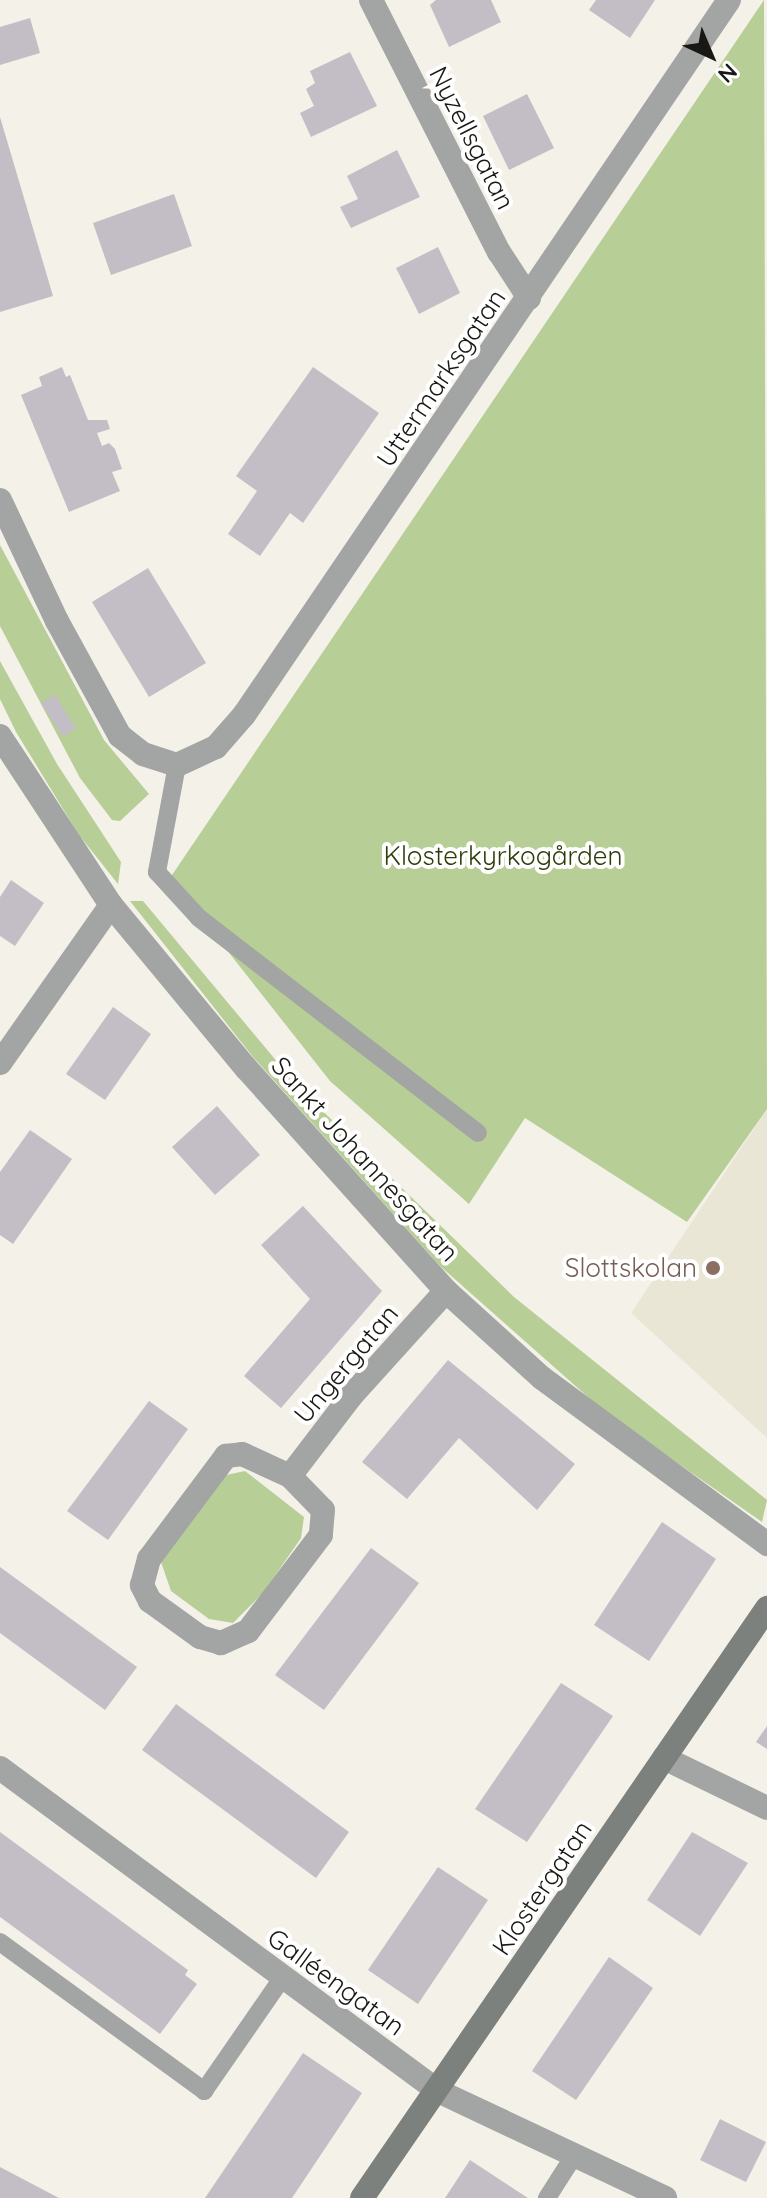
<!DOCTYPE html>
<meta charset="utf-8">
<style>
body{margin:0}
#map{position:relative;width:767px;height:2198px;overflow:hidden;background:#f4f1e9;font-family:Quicksand,sans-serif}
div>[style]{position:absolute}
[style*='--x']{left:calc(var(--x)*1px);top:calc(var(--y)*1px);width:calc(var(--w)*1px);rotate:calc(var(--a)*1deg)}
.built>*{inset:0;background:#eae6d6}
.green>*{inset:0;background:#b7ce96}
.building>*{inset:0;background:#c3bec5}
.lane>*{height:18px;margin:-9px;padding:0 9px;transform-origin:9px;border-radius:9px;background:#a2a5a3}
.street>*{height:24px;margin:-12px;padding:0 12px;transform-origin:12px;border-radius:12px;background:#a2a5a3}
.secondary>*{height:24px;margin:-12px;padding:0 12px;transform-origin:12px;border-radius:12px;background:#7c817d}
.dots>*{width:22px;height:22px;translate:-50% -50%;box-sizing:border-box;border:4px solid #fff;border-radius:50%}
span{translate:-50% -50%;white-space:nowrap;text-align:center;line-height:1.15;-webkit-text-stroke:8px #fff;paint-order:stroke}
.street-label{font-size:26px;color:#181814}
.park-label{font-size:26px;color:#2d3d09}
.education-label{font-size:26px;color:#785e54}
.right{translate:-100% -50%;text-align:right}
.north{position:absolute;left:671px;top:16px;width:80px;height:80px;-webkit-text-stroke:6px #fff;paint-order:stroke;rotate:136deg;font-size:22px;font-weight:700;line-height:32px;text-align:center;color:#181814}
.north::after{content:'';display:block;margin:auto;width:28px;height:36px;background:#181814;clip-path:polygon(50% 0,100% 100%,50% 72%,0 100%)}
</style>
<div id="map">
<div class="built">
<i style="clip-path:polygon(767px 1109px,767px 1438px,631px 1313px)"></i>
</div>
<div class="green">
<i style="clip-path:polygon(764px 0,767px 1109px,687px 1222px,525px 1118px,469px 1204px,330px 1081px,170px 878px)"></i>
<i style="clip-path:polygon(0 545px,104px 740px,149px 794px,120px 821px,112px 820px,80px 778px,0 626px)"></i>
<i style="clip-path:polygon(0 661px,57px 764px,121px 862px,118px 884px,79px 835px,16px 732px,0 699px)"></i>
<i style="clip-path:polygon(130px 901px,143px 901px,299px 1088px,514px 1297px,767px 1500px,762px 1522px,606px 1413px,440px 1266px,253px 1057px)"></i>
<i style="clip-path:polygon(245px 1471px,304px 1517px,301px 1538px,263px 1593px,233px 1623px,209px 1619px,171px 1591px,161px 1562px,226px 1475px)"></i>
</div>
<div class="building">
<i style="clip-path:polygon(436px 0,491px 0,501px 22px,449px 47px,430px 5px)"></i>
<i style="clip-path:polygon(596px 0,655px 0,630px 38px,589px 10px)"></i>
<i style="clip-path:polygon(30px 18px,40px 53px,0 65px,0 27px)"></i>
<i style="clip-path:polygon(350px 52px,377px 106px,311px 137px,300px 113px,314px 106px,306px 89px,315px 83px,310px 71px)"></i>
<i style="clip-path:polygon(527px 94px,554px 148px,509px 170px,483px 116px)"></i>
<i style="clip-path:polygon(0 117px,53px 296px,0 312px)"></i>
<i style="clip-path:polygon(397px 150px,420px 197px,351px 228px,340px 207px,358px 199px,347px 176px)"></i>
<i style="clip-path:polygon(174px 194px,192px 246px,111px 275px,93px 223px)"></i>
<i style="clip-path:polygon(438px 247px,460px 293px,419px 314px,396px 268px)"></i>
<i style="clip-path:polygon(62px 367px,66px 377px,70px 375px,88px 420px,107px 420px,110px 429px,97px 433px,102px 446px,109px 443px,115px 449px,122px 469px,112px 472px,120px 491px,69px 512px,21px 395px,42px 386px,39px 377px)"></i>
<i style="clip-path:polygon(313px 367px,379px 413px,303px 523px,290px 513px,260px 556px,228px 534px,257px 491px,236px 476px)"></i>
<i style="clip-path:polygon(148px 568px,206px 663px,149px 697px,92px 602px)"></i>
<i style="clip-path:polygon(55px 695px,76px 728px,63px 737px,41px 703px)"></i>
<i style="clip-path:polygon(11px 880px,44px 903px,15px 946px,0 936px,0 897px)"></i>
<i style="clip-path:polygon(113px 1007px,151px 1034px,105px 1100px,66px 1074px)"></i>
<i style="clip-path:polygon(217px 1106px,260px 1155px,215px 1195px,172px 1147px)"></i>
<i style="clip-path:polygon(30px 1130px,72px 1159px,13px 1244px,0 1235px,0 1172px)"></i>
<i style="clip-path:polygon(303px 1206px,382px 1291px,281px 1408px,244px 1376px,310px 1299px,261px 1245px)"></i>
<i style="clip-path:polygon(448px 1360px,575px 1464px,537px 1510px,459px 1438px,407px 1499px,362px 1462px)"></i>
<i style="clip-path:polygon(149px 1401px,188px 1429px,108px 1540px,67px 1511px)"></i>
<i style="clip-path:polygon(662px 1522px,716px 1559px,649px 1661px,594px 1625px)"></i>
<i style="clip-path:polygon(371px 1548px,419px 1583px,324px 1710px,275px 1675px)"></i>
<i style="clip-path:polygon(0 1567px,137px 1667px,105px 1710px,0 1633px)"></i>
<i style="clip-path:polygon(561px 1683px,613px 1716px,527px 1842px,475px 1809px)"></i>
<i style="clip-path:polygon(176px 1704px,349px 1832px,316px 1878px,142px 1750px)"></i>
<i style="clip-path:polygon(767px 1726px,767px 1749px,756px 1742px)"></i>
<i style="clip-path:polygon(0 1832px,188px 1970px,185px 1975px,197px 1984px,160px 2034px,0 1917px)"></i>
<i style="clip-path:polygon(692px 1832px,748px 1863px,700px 1936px,647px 1900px)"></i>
<i style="clip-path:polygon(438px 1867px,488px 1900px,418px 2004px,368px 1970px)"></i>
<i style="clip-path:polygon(609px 1957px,653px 1988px,576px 2100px,532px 2071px)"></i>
<i style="clip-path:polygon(303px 2053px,362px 2093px,292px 2198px,205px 2198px)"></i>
<i style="clip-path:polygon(720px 2119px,766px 2142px,746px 2182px,700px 2160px)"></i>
<i style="clip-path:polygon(470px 2160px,528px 2198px,445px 2198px)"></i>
<i style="clip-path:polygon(0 2167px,59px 2198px,0 2198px)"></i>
</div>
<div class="lane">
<i style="--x:177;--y:765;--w:109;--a:100.6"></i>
<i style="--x:157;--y:872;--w:62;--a:47.6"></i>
<i style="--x:199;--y:918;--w:352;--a:37.6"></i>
<i style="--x:0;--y:1942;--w:253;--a:36.1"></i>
<i style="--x:204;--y:2091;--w:139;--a:-55.3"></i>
<i style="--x:547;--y:2198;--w:52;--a:-57.5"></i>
</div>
<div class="street">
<i style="--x:371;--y:0;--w:283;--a:63.1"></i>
<i style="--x:499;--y:252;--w:55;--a:56.9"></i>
<i style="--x:0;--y:500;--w:134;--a:64.8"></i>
<i style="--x:57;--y:621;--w:131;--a:61.3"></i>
<i style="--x:120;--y:736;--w:29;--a:38"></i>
<i style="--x:143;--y:754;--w:36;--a:18"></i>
<i style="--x:177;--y:765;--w:43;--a:-24.8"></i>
<i style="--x:216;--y:747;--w:43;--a:-48.8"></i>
<i style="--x:244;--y:715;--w:864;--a:-55.85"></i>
<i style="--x:0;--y:736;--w:202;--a:56.7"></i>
<i style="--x:111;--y:905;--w:212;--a:50.4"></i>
<i style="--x:246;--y:1068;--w:300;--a:48.1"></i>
<i style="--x:446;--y:1291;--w:130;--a:42.2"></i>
<i style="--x:542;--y:1378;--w:280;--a:36.4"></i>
<i style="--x:0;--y:1063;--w:193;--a:-54.9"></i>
<i style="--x:290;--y:1476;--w:47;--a:45.9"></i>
<i style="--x:323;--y:1510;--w:25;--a:95"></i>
<i style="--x:321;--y:1535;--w:121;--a:127.2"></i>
<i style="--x:248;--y:1631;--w:30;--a:156"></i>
<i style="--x:221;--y:1643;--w:22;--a:-164"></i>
<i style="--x:200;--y:1637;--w:62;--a:-144.2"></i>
<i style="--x:150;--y:1601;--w:18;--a:-117"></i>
<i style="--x:142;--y:1585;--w:27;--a:-75"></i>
<i style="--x:149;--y:1559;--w:129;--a:-53.2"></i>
<i style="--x:226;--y:1456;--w:16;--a:-7"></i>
<i style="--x:242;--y:1454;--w:53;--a:24.6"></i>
<i style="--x:290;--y:1476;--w:102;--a:-52.6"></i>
<i style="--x:352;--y:1395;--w:140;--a:-47.9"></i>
<i style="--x:664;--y:1758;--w:114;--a:25.9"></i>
<i style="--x:0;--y:1768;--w:544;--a:36.41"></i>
<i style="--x:438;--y:2091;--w:251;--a:25.2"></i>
</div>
<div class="secondary">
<i style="--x:362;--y:2198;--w:716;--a:-55.53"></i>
</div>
<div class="dots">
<i style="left:713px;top:1268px;background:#8d6e63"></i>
</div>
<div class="street-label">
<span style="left:472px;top:138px;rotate:63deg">Nyzellsgatan</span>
<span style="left:441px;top:378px;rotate:-56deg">Uttermarksgatan</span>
<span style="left:365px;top:1159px;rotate:48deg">Sankt Johannesgatan</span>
<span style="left:346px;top:1364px;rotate:-50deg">Ungergatan</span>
<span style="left:542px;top:1888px;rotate:-56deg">Klostergatan</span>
<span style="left:336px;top:1982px;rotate:36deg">Galléengatan</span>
</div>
<div class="park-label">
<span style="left:503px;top:856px">Klosterkyrkogården</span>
</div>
<div class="education-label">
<span class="right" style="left:697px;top:1268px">Slottskolan</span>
</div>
<div class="north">N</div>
</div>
